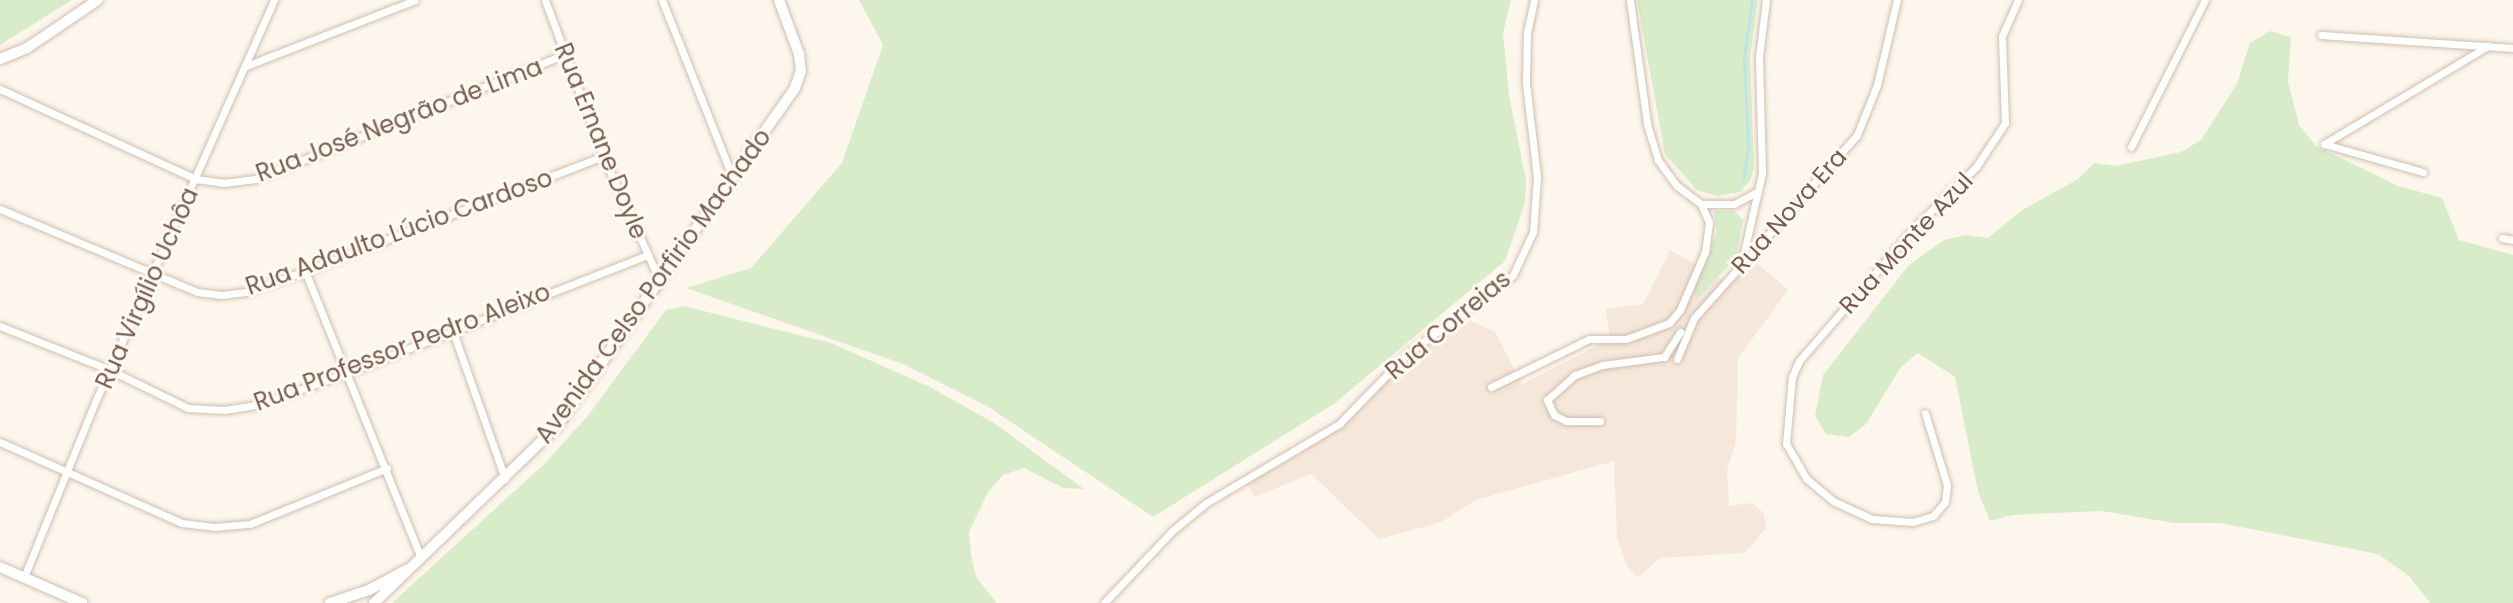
<!DOCTYPE html>
<meta charset="utf-8">
<style>
body{margin:0}
#map{position:relative;width:2513px;height:603px;overflow:hidden;background:#fdf6ec;font-family:Poppins,sans-serif}
div>[style]{position:absolute}
.residential>*{inset:0;background:#f5e8da}
.green>*{inset:0;background:#d8ecc9}
.stream>*{height:2.5px;margin:-1.25px;padding:0 1.25px;transform-origin:1.25px;border-radius:1.25px;background:#bfe3e8}
.roads{filter:drop-shadow(0 0 2px #d1beb0) drop-shadow(0 0 2px #d1beb0)}
.street>*{height:7px;margin:-3.5px;padding:0 3.5px;transform-origin:3.5px;border-radius:3.5px;background:#fff}
.secondary>*{height:10px;margin:-5px;padding:0 5px;transform-origin:5px;border-radius:5px;background:#fff}
span{translate:-50% -50%;white-space:nowrap;text-align:center;line-height:1.15;-webkit-text-stroke:6px #fffaf3;paint-order:stroke}
.street-label{font-size:24px;color:#7a5c4d}
</style>
<div id="map">
<div class="residential">
<i style="clip-path:polygon(1670px 250px,1731px 284px,1756px 262px,1788px 290px,1738px 358px,1736px 441px,1727px 471px,1729px 506px,1751px 503px,1764px 513px,1766px 528px,1745px 553px,1660px 558px,1638px 577px,1628px 568px,1617px 538px,1614px 461px,1476px 500px,1441px 522px,1379px 539px,1311px 474px,1255px 497px,1247px 483px,1301px 454px,1429px 336px,1461px 316px,1495px 332px,1522px 384px,1610px 339px,1606px 309px,1643px 304px)"></i>
</div>
<div class="green">
<i style="clip-path:polygon(0 0,72px 0,0 45px)"></i>
<i style="clip-path:polygon(859px 0,1511px 0,1503px 33px,1509px 95px,1526px 180px,1525px 203px,1505px 261px,1335px 403px,1153px 517px,987px 406px,903px 364px,686px 288px,751px 268px,842px 163px,883px 45px)"></i>
<i style="clip-path:polygon(1637px 0,1758px 0,1750px 56px,1754px 167px,1750px 181px,1740px 192px,1717px 196px,1697px 190px,1665px 154px)"></i>
<i style="clip-path:polygon(2270px 31px,2291px 37px,2288px 81px,2299px 125px,2316px 146px,2398px 186px,2442px 198px,2459px 240px,2513px 255px,2513px 603px,2430px 603px,2409px 576px,2378px 554px,2220px 523px,2174px 523px,2102px 511px,2012px 515px,1990px 521px,1978px 492px,1955px 377px,1918px 353px,1901px 367px,1866px 424px,1849px 437px,1826px 434px,1815px 416px,1823px 375px,1909px 265px,1944px 240px,1966px 235px,1988px 238px,2022px 210px,2078px 179px,2094px 163px,2116px 166px,2181px 152px,2201px 140px,2237px 84px,2250px 43px)"></i>
<i style="clip-path:polygon(1714px 211px,1734px 211px,1743px 220px,1736px 258px,1697px 299px,1692px 290px,1717px 233px)"></i>
<i style="clip-path:polygon(684px 306px,831px 343px,930px 387px,994px 423px,1084px 489px,1063px 488px,1024px 468px,1003px 475px,988px 492px,969px 532px,971px 555px,976px 577px,997px 603px,392px 603px,544px 464px,587px 417px,666px 310px)"></i>
</div>
<div class="stream">
<i style="left:1743px;top:180px;width:32px;rotate:-81deg"></i>
<i style="left:1748px;top:148px;width:91px;rotate:-92.5deg"></i>
<i style="left:1744px;top:57px;width:58px;rotate:-82deg"></i>
</div>
<div class="roads">
<div class="street">
<i style="left:545px;top:0;width:166px;rotate:69.6deg"></i>
<i style="left:603px;top:156px;width:137px;rotate:65.5deg"></i>
<i style="left:662px;top:0;width:192px;rotate:68.3deg"></i>
<i style="left:2321px;top:35px;width:192px;rotate:3.9deg"></i>
<i style="left:246px;top:66px;width:181px;rotate:-21.3deg"></i>
<i style="left:0;top:89px;width:216px;rotate:24.7deg"></i>
<i style="left:196px;top:179px;width:27px;rotate:8deg"></i>
<i style="left:223px;top:183px;width:33px;rotate:-7deg"></i>
<i style="left:256px;top:179px;width:333px;rotate:-22deg"></i>
<i style="left:2324px;top:144px;width:191px;rotate:-30.9deg"></i>
<i style="left:2324px;top:144px;width:103px;rotate:15.8deg"></i>
<i style="left:2131px;top:147px;width:165px;rotate:-63.3deg"></i>
<i style="left:1701px;top:204px;width:33px"></i>
<i style="left:1734px;top:204px;width:24px;rotate:-28deg"></i>
<i style="left:0;top:209px;width:214px;rotate:22.8deg"></i>
<i style="left:197px;top:292px;width:25px;rotate:7deg"></i>
<i style="left:222px;top:295px;width:24px;rotate:-7deg"></i>
<i style="left:246px;top:292px;width:63px;rotate:-19.6deg"></i>
<i style="left:305px;top:271px;width:319px;rotate:-21.1deg"></i>
<i style="left:2502px;top:238px;width:11px;rotate:10deg"></i>
<i style="left:1742px;top:261px;width:90px;rotate:-77.2deg"></i>
<i style="left:1762px;top:173px;width:116px;rotate:-91.5deg"></i>
<i style="left:1759px;top:57px;width:57px;rotate:-83deg"></i>
<i style="left:305px;top:271px;width:310px;rotate:68deg"></i>
<i style="left:0;top:326px;width:118px;rotate:21.8deg"></i>
<i style="left:110px;top:370px;width:87px;rotate:26deg"></i>
<i style="left:188px;top:408px;width:36px;rotate:3deg"></i>
<i style="left:224px;top:410px;width:36px;rotate:-9deg"></i>
<i style="left:260px;top:404px;width:95px;rotate:-19.8deg"></i>
<i style="left:349px;top:372px;width:321px;rotate:-21.4deg"></i>
<i style="left:452px;top:329px;width:159px;rotate:70.5deg"></i>
<i style="left:1677px;top:359px;width:44px;rotate:-67.5deg"></i>
<i style="left:1694px;top:318px;width:245px;rotate:-48.3deg"></i>
<i style="left:1857px;top:135px;width:54px;rotate:-68.2deg"></i>
<i style="left:1877px;top:85px;width:87px;rotate:-76.8deg"></i>
<i style="left:1491px;top:387px;width:109px;rotate:-26.1deg"></i>
<i style="left:1589px;top:339px;width:37px"></i>
<i style="left:1626px;top:339px;width:46px;rotate:-20.4deg"></i>
<i style="left:1669px;top:323px;width:17px;rotate:-50deg"></i>
<i style="left:1680px;top:310px;width:63px;rotate:-66.7deg"></i>
<i style="left:1705px;top:252px;width:30px;rotate:-82deg"></i>
<i style="left:1709px;top:222px;width:20px;rotate:-114deg"></i>
<i style="left:1701px;top:204px;width:31px;rotate:-143deg"></i>
<i style="left:1676px;top:185px;width:31px;rotate:-126deg"></i>
<i style="left:1658px;top:160px;width:39px;rotate:-107deg"></i>
<i style="left:1647px;top:123px;width:124px;rotate:-97.9deg"></i>
<i style="left:1925px;top:413px;width:75px;rotate:73deg"></i>
<i style="left:1947px;top:485px;width:17px;rotate:97deg"></i>
<i style="left:1945px;top:502px;width:18px;rotate:131deg"></i>
<i style="left:1933px;top:516px;width:22px;rotate:164deg"></i>
<i style="left:1912px;top:522px;width:40px;rotate:-175.7deg"></i>
<i style="left:1872px;top:519px;width:43px;rotate:-155.2deg"></i>
<i style="left:1833px;top:501px;width:35px;rotate:-140deg"></i>
<i style="left:1806px;top:478px;width:39px;rotate:-120deg"></i>
<i style="left:1786px;top:444px;width:67px;rotate:-84.9deg"></i>
<i style="left:1792px;top:377px;width:17px;rotate:-66deg"></i>
<i style="left:1799px;top:361px;width:180px;rotate:-49.1deg"></i>
<i style="left:1917px;top:225px;width:83px;rotate:-44.5deg"></i>
<i style="left:1976px;top:167px;width:53px;rotate:-56.6deg"></i>
<i style="left:2005px;top:123px;width:87px;rotate:-92deg"></i>
<i style="left:2002px;top:36px;width:39px;rotate:-66deg"></i>
<i style="left:1600px;top:421px;width:34px;rotate:180deg"></i>
<i style="left:1566px;top:421px;width:13px;rotate:-153deg"></i>
<i style="left:1554px;top:415px;width:17px;rotate:-115deg"></i>
<i style="left:1547px;top:400px;width:38px;rotate:-42deg"></i>
<i style="left:1575px;top:375px;width:29px;rotate:-20deg"></i>
<i style="left:1602px;top:365px;width:63px;rotate:-7.4deg"></i>
<i style="left:1664px;top:357px;width:30px;rotate:-57deg"></i>
<i style="left:0;top:442px;width:199px;rotate:24deg"></i>
<i style="left:182px;top:523px;width:32px;rotate:7deg"></i>
<i style="left:214px;top:527px;width:36px;rotate:-5deg"></i>
<i style="left:250px;top:524px;width:148px;rotate:-22.2deg"></i>
<i style="left:24px;top:577px;width:191px;rotate:-67.9deg"></i>
<i style="left:96px;top:400px;width:438px;rotate:-66deg"></i>
<i style="left:1104px;top:603px;width:99px;rotate:-46.6deg"></i>
<i style="left:1172px;top:531px;width:44px;rotate:-39.5deg"></i>
<i style="left:1206px;top:503px;width:155px;rotate:-30.7deg"></i>
<i style="left:1339px;top:424px;width:98px;rotate:-45.8deg"></i>
<i style="left:1407px;top:354px;width:132px;rotate:-36.7deg"></i>
<i style="left:1513px;top:275px;width:47px;rotate:-65.1deg"></i>
<i style="left:1533px;top:232px;width:55px;rotate:-85.8deg"></i>
<i style="left:1537px;top:177px;width:95px;rotate:-96.7deg"></i>
<i style="left:1526px;top:83px;width:50px;rotate:-88.9deg"></i>
<i style="left:1527px;top:33px;width:34px;rotate:-78deg"></i>
</div>
<div class="secondary">
<i style="left:0;top:59px;width:29px;rotate:-22deg"></i>
<i style="left:27px;top:48px;width:86px;rotate:-34.1deg"></i>
<i style="left:0;top:567px;width:90px;rotate:23.7deg"></i>
<i style="left:330px;top:603px;width:41px;rotate:-18.4deg"></i>
<i style="left:369px;top:590px;width:42px;rotate:-28.4deg"></i>
<i style="left:374px;top:603px;width:253px;rotate:-44deg"></i>
<i style="left:556px;top:427px;width:415px;rotate:-54.8deg"></i>
<i style="left:795px;top:88px;width:18px;rotate:-71deg"></i>
<i style="left:801px;top:71px;width:17px;rotate:-97deg"></i>
<i style="left:799px;top:54px;width:58px;rotate:-110.3deg"></i>
</div>
</div>
<div class="street-label">
<span style="left:399px;top:120px;rotate:-21deg">Rua José Negrão de Lima</span>
<span style="left:601px;top:141px;rotate:68deg">Rua Ernane Doyle</span>
<span style="left:1789px;top:211px;rotate:-48deg">Rua Nova Era</span>
<span style="left:399px;top:232px;rotate:-20deg">Rua Adaulto Lúcio Cardoso</span>
<span style="left:1906px;top:243px;rotate:-47deg">Rua Monte Azul</span>
<span style="left:653px;top:286px;rotate:-54deg">Avenida Celso Porfirio Machado</span>
<span style="left:147px;top:288px;rotate:-66deg">Rua Virgílio Uchôa</span>
<span style="left:1448px;top:325px;rotate:-40deg">Rua Correias</span>
<span style="left:402px;top:347px;rotate:-21deg">Rua Professor Pedro Aleixo</span>
</div>
</div>
